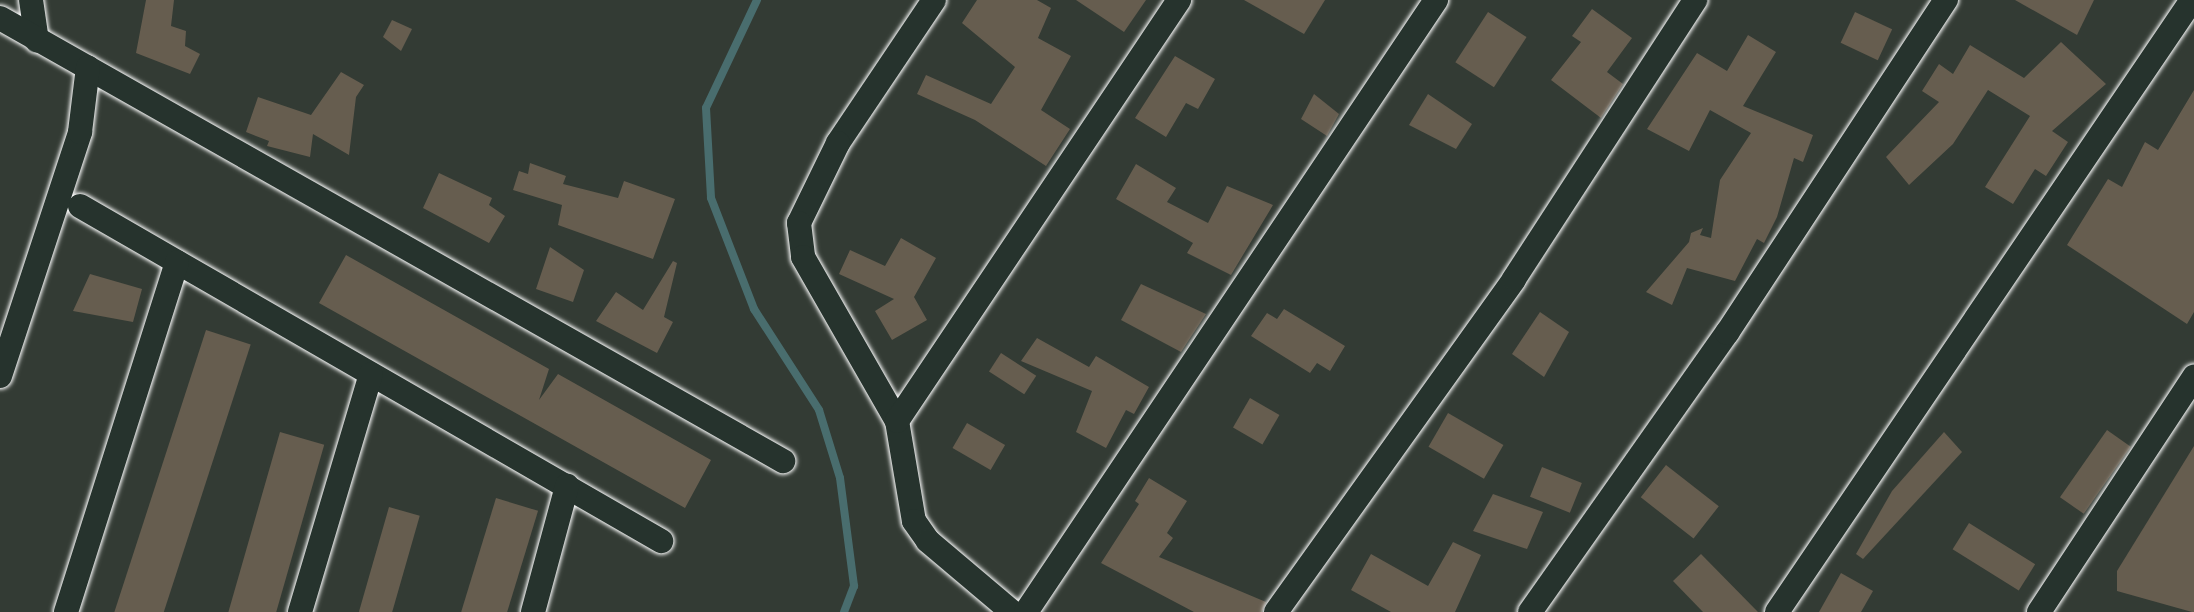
<!DOCTYPE html>
<style>
body{margin:0}
#map{position:relative;width:2194px;height:612px;overflow:hidden;background:#333b34;font-family:Dekko,sans-serif}
div>[style]{position:absolute}
.stream>*{height:8px;margin:-4px;padding:0 4px;transform-origin:4px;border-radius:4px;background:#496d6e}
.building>*{inset:0;background:#665d4f;transform-origin:0 0}
.roads{filter:drop-shadow(0 0 2px #fff) drop-shadow(0 0 2px #fff)}
.street>*{height:24px;margin:-12px;padding:0 12px;transform-origin:12px;border-radius:12px;background:#26332d}
span{translate:-50% -50%;white-space:nowrap;text-align:center;line-height:1.15;-webkit-text-stroke:5px #26332d;paint-order:stroke}
</style>
<div id="map">
<div class="stream">
<i style="left:757px;top:0;width:119px;rotate:115.3deg"></i>
<i style="left:706px;top:108px;width:90px;rotate:86.8deg"></i>
<i style="left:711px;top:198px;width:119px;rotate:68.8deg"></i>
<i style="left:754px;top:309px;width:120px;rotate:57.2deg"></i>
<i style="left:819px;top:410px;width:71px;rotate:72.8deg"></i>
<i style="left:840px;top:478px;width:109px;rotate:82.6deg"></i>
<i style="left:854px;top:586px;width:28px;rotate:111deg"></i>
</div>
<div class="building">
<i style="clip-path:polygon(146px 0,174px 0,171px 26px,186px 31px,185px 46px,200px 54px,190px 74px,136px 53px)"></i>
<i style="clip-path:polygon(977px 0,1037px 0,1051px 8px,1038px 38px,1071px 56px,1041px 110px,1070px 129px,1046px 166px,975px 120px,917px 94px,926px 75px,991px 104px,1015px 67px,962px 23px)"></i>
<i style="clip-path:polygon(1076px 0,1146px 0,1124px 32px)"></i>
<i style="clip-path:polygon(1244px 0,1325px 0,1304px 34px)"></i>
<i style="clip-path:polygon(2015px 0,2094px 0,2077px 35px)"></i>
<i style="clip-path:polygon(1592px 9px,1632px 38px,1607px 72px,1623px 84px,1601px 118px,1551px 80px,1581px 42px,1572px 36px)"></i>
<i style="left:1488px;top:12px;width:46px;height:60px;rotate:33deg"></i>
<i style="left:1855px;top:12px;width:41px;height:34px;rotate:25deg"></i>
<i style="clip-path:polygon(392px 20px,412px 29px,401px 51px,383px 37px)"></i>
<i style="clip-path:polygon(1748px 35px,1776px 52px,1743px 106px,1813px 135px,1803px 162px,1794px 158px,1777px 217px,1764px 243px,1757px 239px,1735px 281px,1687px 268px,1672px 305px,1646px 292px,1689px 242px,1691px 233px,1703px 228px,1700px 235px,1711px 238px,1720px 180px,1751px 133px,1710px 110px,1689px 151px,1647px 129px,1697px 53px,1727px 71px)"></i>
<i style="clip-path:polygon(2061px 42px,2106px 84px,2052px 131px,2068px 142px,2046px 176px,2035px 169px,2013px 204px,1985px 187px,2030px 116px,1988px 90px,1953px 144px,1909px 185px,1886px 157px,1939px 102px,1922px 91px,1939px 64px,1953px 74px,1970px 45px,2024px 78px)"></i>
<i style="clip-path:polygon(1175px 56px,1215px 79px,1198px 109px,1186px 103px,1166px 137px,1135px 118px)"></i>
<i style="clip-path:polygon(341px 72px,364px 85px,356px 97px,349px 155px,313px 134px,310px 157px,267px 146px,269px 141px,246px 132px,258px 97px,311px 115px)"></i>
<i style="clip-path:polygon(2194px 90px,2194px 312px,2187px 324px,2067px 245px,2108px 179px,2122px 187px,2145px 142px,2158px 150px)"></i>
<i style="clip-path:polygon(1314px 94px,1339px 114px,1327px 136px,1301px 119px)"></i>
<i style="clip-path:polygon(1428px 94px,1472px 124px,1456px 149px,1409px 125px)"></i>
<i style="clip-path:polygon(530px 163px,566px 176px,563px 184px,618px 198px,624px 181px,675px 199px,653px 259px,558px 225px,562px 205px,513px 190px,519px 171px,528px 174px)"></i>
<i style="clip-path:polygon(1136px 164px,1176px 188px,1167px 202px,1208px 223px,1227px 186px,1273px 205px,1231px 275px,1187px 253px,1193px 243px,1116px 199px)"></i>
<i style="clip-path:polygon(439px 173px,492px 198px,489px 205px,505px 216px,489px 243px,423px 208px)"></i>
<i style="clip-path:polygon(901px 238px,936px 258px,914px 297px,927px 320px,892px 340px,875px 311px,894px 299px,839px 274px,850px 250px,885px 266px)"></i>
<i style="clip-path:polygon(550px 247px,584px 270px,573px 302px,536px 289px)"></i>
<i style="clip-path:polygon(346px 255px,549px 369px,539px 400px,558px 374px,711px 460px,685px 508px,319px 303px)"></i>
<i style="clip-path:polygon(673px 261px,677px 263px,664px 317px,673px 322px,657px 353px,596px 321px,616px 292px,643px 310px)"></i>
<i style="clip-path:polygon(90px 274px,142px 289px,133px 322px,73px 311px)"></i>
<i style="clip-path:polygon(1141px 284px,1206px 314px,1181px 352px,1121px 320px)"></i>
<i style="clip-path:polygon(1284px 309px,1345px 346px,1330px 371px,1317px 363px,1310px 373px,1251px 336px,1267px 313px,1277px 319px)"></i>
<i style="clip-path:polygon(1540px 312px,1569px 332px,1544px 377px,1512px 354px)"></i>
<i style="left:206px;top:330px;width:47px;height:297px;rotate:18deg"></i>
<i style="clip-path:polygon(1037px 338px,1089px 367px,1096px 356px,1149px 387px,1134px 414px,1126px 410px,1106px 448px,1076px 432px,1092px 391px,1021px 361px)"></i>
<i style="left:1001px;top:353px;width:42px;height:22px;rotate:33deg"></i>
<i style="left:1250px;top:398px;width:34px;height:34px;rotate:30deg"></i>
<i style="left:1448px;top:413px;width:64px;height:39px;rotate:30deg"></i>
<i style="left:967px;top:423px;width:44px;height:29px;rotate:30deg"></i>
<i style="left:2107px;top:430px;width:29px;height:82px;rotate:35deg"></i>
<i style="left:280px;top:432px;width:46px;height:188px;rotate:16deg"></i>
<i style="clip-path:polygon(1944px 432px,1962px 452px,1863px 559px,1856px 554px,1892px 491px)"></i>
<i style="clip-path:polygon(2194px 446px,2194px 612px,2192px 612px,2117px 591px,2117px 571px)"></i>
<i style="left:1666px;top:465px;width:67px;height:41px;rotate:38deg"></i>
<i style="left:1542px;top:467px;width:43px;height:32px;rotate:22deg"></i>
<i style="clip-path:polygon(1149px 478px,1187px 501px,1167px 533px,1173px 538px,1159px 557px,1266px 602px,1262px 612px,1194px 612px,1101px 563px,1139px 504px,1135px 501px)"></i>
<i style="clip-path:polygon(1493px 494px,1543px 512px,1527px 549px,1473px 531px)"></i>
<i style="left:496px;top:498px;width:44px;height:119px;rotate:17deg"></i>
<i style="left:389px;top:507px;width:32px;height:109px;rotate:16deg"></i>
<i style="left:1969px;top:523px;width:78px;height:31px;rotate:32deg"></i>
<i style="clip-path:polygon(1453px 542px,1481px 555px,1455px 612px,1391px 612px,1351px 590px,1371px 554px,1428px 586px)"></i>
<i style="clip-path:polygon(1701px 554px,1758px 612px,1703px 612px,1673px 581px)"></i>
<i style="clip-path:polygon(1841px 573px,1873px 591px,1861px 612px,1819px 612px)"></i>
</div>
<div class="roads">
<div class="street">
<i style="left:31px;top:0;width:41px;rotate:81.7deg"></i>
<i style="left:934px;top:0;width:172px;rotate:123.9deg"></i>
<i style="left:838px;top:143px;width:89px;rotate:116deg"></i>
<i style="left:799px;top:223px;width:34px;rotate:83deg"></i>
<i style="left:803px;top:257px;width:189px;rotate:60.2deg"></i>
<i style="left:897px;top:421px;width:101px;rotate:80.4deg"></i>
<i style="left:914px;top:521px;width:24px;rotate:55deg"></i>
<i style="left:928px;top:541px;width:110px;rotate:40.2deg"></i>
<i style="left:0;top:18px;width:900px;rotate:29.5deg"></i>
<i style="left:80px;top:206px;width:671px;rotate:29.97deg"></i>
<i style="left:0;top:376px;width:257px;rotate:-71.8deg"></i>
<i style="left:80px;top:132px;width:65px;rotate:-83deg"></i>
<i style="left:897px;top:421px;width:507px;rotate:-56.18deg"></i>
<i style="left:66px;top:612px;width:367px;rotate:-72.4deg"></i>
<i style="left:300px;top:612px;width:248px;rotate:-73.4deg"></i>
<i style="left:533px;top:612px;width:131px;rotate:-74.9deg"></i>
<i style="left:1026px;top:612px;width:737px;rotate:-56.18deg"></i>
<i style="left:1276px;top:612px;width:409px;rotate:-54.4deg"></i>
<i style="left:1514px;top:279px;width:333px;rotate:-57deg"></i>
<i style="left:1530px;top:612px;width:342px;rotate:-54.8deg"></i>
<i style="left:1727px;top:333px;width:399px;rotate:-56.7deg"></i>
<i style="left:1777px;top:612px;width:739px;rotate:-55.86deg"></i>
<i style="left:2039px;top:612px;width:282px;rotate:-56.6deg"></i>
</div>
</div>
</div>
